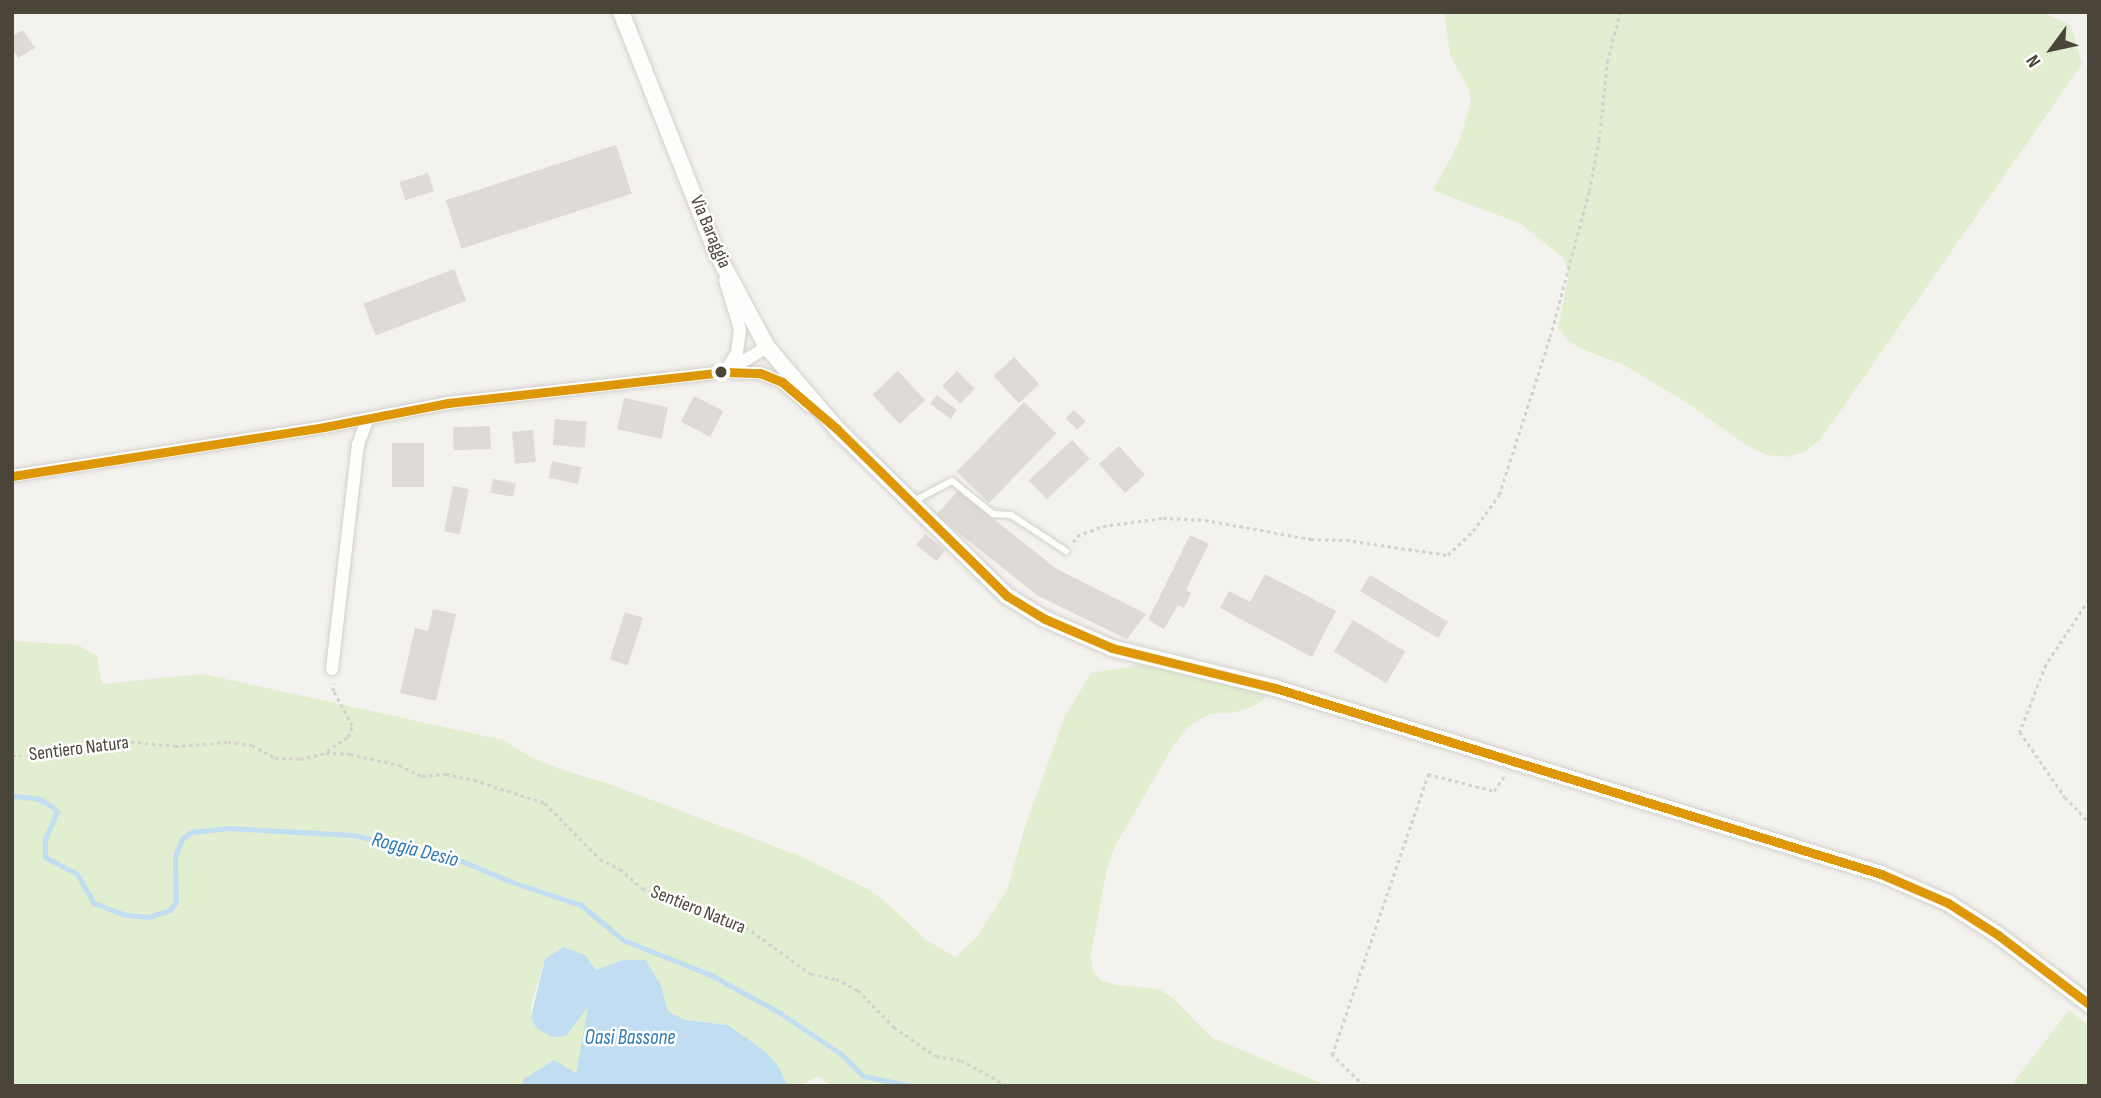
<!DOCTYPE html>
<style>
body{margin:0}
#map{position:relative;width:2101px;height:1098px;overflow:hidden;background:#f4f2ee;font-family:"Sofia Sans Condensed",sans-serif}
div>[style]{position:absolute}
.green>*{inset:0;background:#e1eecf}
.water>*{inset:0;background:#c0ddf1}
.stream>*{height:5px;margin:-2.5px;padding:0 2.5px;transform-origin:2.5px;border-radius:2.5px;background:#c0ddf1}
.building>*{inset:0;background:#dedbd6;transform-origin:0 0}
.path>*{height:2.5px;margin-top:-1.25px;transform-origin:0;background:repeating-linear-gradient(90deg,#d3d2cc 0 3.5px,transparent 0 7px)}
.roads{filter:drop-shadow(0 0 2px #d2d0cb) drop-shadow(0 0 2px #d2d0cb)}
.service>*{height:6px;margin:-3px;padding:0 3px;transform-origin:3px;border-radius:3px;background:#fdfdfc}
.minor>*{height:12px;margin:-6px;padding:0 6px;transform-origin:6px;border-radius:6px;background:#fdfdfc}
.tertiary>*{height:16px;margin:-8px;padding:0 8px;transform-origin:8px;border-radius:8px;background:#fdfdfc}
.bus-1>*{height:9px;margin:-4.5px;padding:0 4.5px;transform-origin:4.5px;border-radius:4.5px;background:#dd9709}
.dots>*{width:19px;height:19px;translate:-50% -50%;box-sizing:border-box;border:4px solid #fff;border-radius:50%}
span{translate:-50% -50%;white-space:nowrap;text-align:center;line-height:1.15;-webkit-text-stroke:5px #fff;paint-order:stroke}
.street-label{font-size:19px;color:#4b4439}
.water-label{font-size:21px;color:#2e7ab2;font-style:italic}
.frame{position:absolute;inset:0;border:14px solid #4b4439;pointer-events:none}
.north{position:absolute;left:2017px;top:14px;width:70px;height:70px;-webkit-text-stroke:5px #fff;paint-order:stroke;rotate:237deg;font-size:19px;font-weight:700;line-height:28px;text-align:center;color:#4b4439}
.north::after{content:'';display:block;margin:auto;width:24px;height:32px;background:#4b4439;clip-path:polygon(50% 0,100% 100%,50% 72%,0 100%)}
</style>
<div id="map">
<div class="green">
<i style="clip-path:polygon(1444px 12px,2040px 12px,2071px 25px,2082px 64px,1820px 440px,1804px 452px,1786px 457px,1767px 455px,1746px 445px,1687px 403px,1622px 364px,1581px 349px,1570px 342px,1558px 328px,1569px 274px,1564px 259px,1521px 224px,1433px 190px,1458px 144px,1471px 102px,1469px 90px,1450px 55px)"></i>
<i style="clip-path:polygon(12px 641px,78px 645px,97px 656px,102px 684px,203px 674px,503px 740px,534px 759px,557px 768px,615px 786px,800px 856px,868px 889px,887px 903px,925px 939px,955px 957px,976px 938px,1008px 888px,1024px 830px,1064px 718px,1091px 673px,1142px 665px,1274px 684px,1263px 700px,1254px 706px,1236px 712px,1210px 714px,1197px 721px,1188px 727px,1172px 748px,1115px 846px,1107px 869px,1091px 953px,1092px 969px,1100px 980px,1116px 985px,1159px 989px,1174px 999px,1212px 1038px,1329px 1086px,831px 1086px,818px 1076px,800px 1086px,786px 1083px,779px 1067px,728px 1025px,685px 1020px,668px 1011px,661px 986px,622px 960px,596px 970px,585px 955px,545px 959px,531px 1005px,531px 1017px,589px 1005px,576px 1073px,524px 1079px,521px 1086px,12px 1086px)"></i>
<i style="clip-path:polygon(2069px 1010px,2089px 1026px,2089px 1086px,2011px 1086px)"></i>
</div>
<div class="water">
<i style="clip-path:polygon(563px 947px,585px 955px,596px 970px,622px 960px,646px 960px,661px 986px,668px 1011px,685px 1020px,728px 1025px,767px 1053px,779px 1067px,786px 1083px,800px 1086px,521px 1086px,524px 1079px,554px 1060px,576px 1073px,588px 1007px,566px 1036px,553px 1037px,537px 1029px,531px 1017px,545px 959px)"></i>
</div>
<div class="stream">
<i style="left:12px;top:796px;width:25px;rotate:5deg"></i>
<i style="left:37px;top:798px;width:18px;rotate:29deg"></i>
<i style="left:53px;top:807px;width:6px;rotate:51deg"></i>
<i style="left:57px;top:812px;width:30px;rotate:114deg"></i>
<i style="left:45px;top:839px;width:18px;rotate:90deg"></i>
<i style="left:45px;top:857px;width:36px;rotate:28deg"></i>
<i style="left:77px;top:874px;width:34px;rotate:60deg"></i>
<i style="left:94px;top:903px;width:34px;rotate:21deg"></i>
<i style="left:126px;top:915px;width:23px;rotate:5deg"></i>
<i style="left:149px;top:917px;width:22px;rotate:-18deg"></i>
<i style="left:170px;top:910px;width:10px;rotate:-53deg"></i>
<i style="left:176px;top:902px;width:45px;rotate:-91.3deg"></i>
<i style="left:175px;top:857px;width:19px;rotate:-69deg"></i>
<i style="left:182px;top:839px;width:11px;rotate:-38deg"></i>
<i style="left:191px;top:832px;width:36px;rotate:-6deg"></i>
<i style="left:227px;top:828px;width:126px;rotate:3.2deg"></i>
<i style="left:353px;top:835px;width:101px;rotate:12.5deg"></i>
<i style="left:452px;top:857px;width:65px;rotate:22.6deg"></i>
<i style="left:512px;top:882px;width:73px;rotate:18.4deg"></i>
<i style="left:581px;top:905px;width:55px;rotate:39.8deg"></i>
<i style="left:623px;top:940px;width:95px;rotate:21.7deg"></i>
<i style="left:711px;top:975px;width:79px;rotate:28.8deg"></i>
<i style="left:780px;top:1013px;width:73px;rotate:33.9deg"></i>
<i style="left:841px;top:1054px;width:31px;rotate:45deg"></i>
<i style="left:863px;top:1076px;width:50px;rotate:11.5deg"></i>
</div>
<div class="building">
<i style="clip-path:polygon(23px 30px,35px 48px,18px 58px,12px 48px,12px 36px)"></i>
<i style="left:616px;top:145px;width:51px;height:179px;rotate:72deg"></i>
<i style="left:428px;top:173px;width:19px;height:30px;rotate:72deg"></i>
<i style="left:454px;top:269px;width:34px;height:97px;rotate:69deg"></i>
<i style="left:1014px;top:357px;width:37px;height:28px;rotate:47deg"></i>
<i style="left:898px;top:371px;width:40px;height:35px;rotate:47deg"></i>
<i style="left:957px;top:371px;width:25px;height:21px;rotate:45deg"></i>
<i style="left:937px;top:395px;width:25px;height:11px;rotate:37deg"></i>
<i style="left:694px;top:396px;width:33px;height:29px;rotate:27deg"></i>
<i style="left:624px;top:398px;width:45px;height:32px;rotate:12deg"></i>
<i style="left:1024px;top:402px;width:45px;height:97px;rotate:44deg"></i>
<i style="left:1074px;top:410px;width:16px;height:12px;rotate:43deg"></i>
<i style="left:555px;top:419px;width:32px;height:26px;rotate:5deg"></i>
<i style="left:490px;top:426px;width:23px;height:37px;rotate:88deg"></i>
<i style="left:533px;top:430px;width:32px;height:21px;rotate:85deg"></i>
<i style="left:1072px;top:440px;width:26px;height:59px;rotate:47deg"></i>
<i style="left:392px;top:443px;width:32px;height:44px"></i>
<i style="left:1119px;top:446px;width:39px;height:27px;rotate:48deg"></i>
<i style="left:552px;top:461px;width:30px;height:17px;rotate:12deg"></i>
<i style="left:493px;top:479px;width:23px;height:14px;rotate:10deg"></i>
<i style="left:453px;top:486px;width:16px;height:46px;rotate:11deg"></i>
<i style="clip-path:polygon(958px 491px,1057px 569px,1146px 614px,1127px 639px,1038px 596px,936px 515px)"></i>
<i style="left:925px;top:534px;width:26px;height:14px;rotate:39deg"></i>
<i style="clip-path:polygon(1190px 535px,1209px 544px,1186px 590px,1191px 593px,1184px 608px,1178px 605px,1164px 629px,1148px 620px)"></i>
<i style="clip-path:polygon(1265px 574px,1336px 611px,1312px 657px,1220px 608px,1229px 591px,1250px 602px)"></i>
<i style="left:1370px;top:575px;width:91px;height:19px;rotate:31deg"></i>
<i style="clip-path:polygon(433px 609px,456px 614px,436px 701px,400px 693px,415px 628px,428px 631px)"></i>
<i style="left:625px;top:612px;width:19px;height:50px;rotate:18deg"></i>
<i style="left:1353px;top:620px;width:61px;height:37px;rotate:31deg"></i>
</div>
<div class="path">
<i style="left:1073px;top:542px;width:7px;rotate:-56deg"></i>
<i style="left:1077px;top:536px;width:28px;rotate:-21deg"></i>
<i style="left:1103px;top:526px;width:61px;rotate:-7.6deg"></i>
<i style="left:1163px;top:518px;width:42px;rotate:2.7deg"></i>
<i style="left:1205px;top:520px;width:108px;rotate:10.2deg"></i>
<i style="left:1311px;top:539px;width:35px;rotate:2deg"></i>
<i style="left:1346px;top:540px;width:103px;rotate:8.4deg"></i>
<i style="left:1448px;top:555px;width:35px;rotate:-44deg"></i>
<i style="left:1473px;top:531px;width:44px;rotate:-54.2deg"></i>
<i style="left:1499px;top:495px;width:166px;rotate:-72.1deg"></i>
<i style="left:1550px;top:337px;width:151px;rotate:-75deg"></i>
<i style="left:1589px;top:191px;width:52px;rotate:-78.9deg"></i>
<i style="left:1599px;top:140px;width:78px;rotate:-84.1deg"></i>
<i style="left:1607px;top:62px;width:52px;rotate:-75.4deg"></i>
<i style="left:2089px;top:600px;width:78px;rotate:123.5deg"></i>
<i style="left:2046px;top:665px;width:72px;rotate:111.2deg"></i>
<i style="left:2020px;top:732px;width:79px;rotate:55.3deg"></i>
<i style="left:2065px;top:797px;width:35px;rotate:46deg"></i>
<i style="left:327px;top:751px;width:25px;rotate:-34deg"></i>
<i style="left:348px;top:737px;width:12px;rotate:-70deg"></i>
<i style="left:352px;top:726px;width:40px;rotate:-118deg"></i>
<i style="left:333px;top:691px;width:8px;rotate:-90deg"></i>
<i style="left:12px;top:756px;width:38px"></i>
<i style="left:50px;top:756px;width:28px;rotate:-19deg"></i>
<i style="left:76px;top:747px;width:25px;rotate:5deg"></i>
<i style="left:101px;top:749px;width:24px;rotate:-19deg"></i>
<i style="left:124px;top:741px;width:51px;rotate:5.6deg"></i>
<i style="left:175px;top:746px;width:53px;rotate:-4.3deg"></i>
<i style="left:228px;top:742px;width:24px;rotate:7deg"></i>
<i style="left:252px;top:745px;width:26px;rotate:29deg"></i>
<i style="left:275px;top:758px;width:25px;rotate:2deg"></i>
<i style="left:300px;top:759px;width:27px;rotate:-13deg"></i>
<i style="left:326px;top:753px;width:24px;rotate:2deg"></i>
<i style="left:350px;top:754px;width:50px;rotate:12.7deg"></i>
<i style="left:399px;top:765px;width:25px;rotate:26deg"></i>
<i style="left:422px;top:776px;width:24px;rotate:-5deg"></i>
<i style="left:446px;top:774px;width:29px;rotate:12deg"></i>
<i style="left:474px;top:780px;width:75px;rotate:17.9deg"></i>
<i style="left:545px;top:803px;width:78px;rotate:45.5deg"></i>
<i style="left:600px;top:859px;width:22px;rotate:27deg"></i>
<i style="left:620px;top:869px;width:29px;rotate:41deg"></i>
<i style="left:642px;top:888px;width:111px;rotate:20.6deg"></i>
<i style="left:746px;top:927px;width:80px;rotate:35.9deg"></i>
<i style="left:811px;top:974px;width:25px;rotate:11deg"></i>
<i style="left:836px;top:979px;width:25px;rotate:27deg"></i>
<i style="left:858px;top:990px;width:52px;rotate:45.8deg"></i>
<i style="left:894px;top:1027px;width:51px;rotate:34.6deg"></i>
<i style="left:936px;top:1056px;width:25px;rotate:9deg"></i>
<i style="left:961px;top:1060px;width:54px;rotate:29deg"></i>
<i style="left:1364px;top:1086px;width:45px;rotate:-135.9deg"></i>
<i style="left:1332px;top:1055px;width:297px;rotate:-71.1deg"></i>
<i style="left:1428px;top:774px;width:68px;rotate:14.4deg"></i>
<i style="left:1494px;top:791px;width:18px;rotate:-56deg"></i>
</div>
<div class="roads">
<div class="service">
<i style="left:914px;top:501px;width:43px;rotate:-27.8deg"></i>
<i style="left:952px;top:481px;width:53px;rotate:38.8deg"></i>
<i style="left:993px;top:514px;width:18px;rotate:3deg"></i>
<i style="left:1011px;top:515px;width:66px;rotate:33.2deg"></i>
</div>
<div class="minor">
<i style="left:729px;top:370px;width:44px;rotate:-31.2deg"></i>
<i style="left:725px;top:372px;width:22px;rotate:-58deg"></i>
<i style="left:737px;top:353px;width:24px;rotate:-83deg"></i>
<i style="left:740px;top:329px;width:51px;rotate:-107deg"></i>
<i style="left:12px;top:476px;width:316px;rotate:-8.9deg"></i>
<i style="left:324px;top:427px;width:126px;rotate:-11deg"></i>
<i style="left:448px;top:403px;width:279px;rotate:-6.4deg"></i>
<i style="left:725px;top:372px;width:35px;rotate:2deg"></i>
<i style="left:760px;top:373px;width:24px;rotate:22deg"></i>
<i style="left:782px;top:382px;width:37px;rotate:41deg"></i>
<i style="left:332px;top:669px;width:226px;rotate:-83.4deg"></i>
<i style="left:358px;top:445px;width:27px;rotate:-70deg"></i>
</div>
<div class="tertiary">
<i style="left:621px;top:12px;width:256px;rotate:68.4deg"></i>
<i style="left:715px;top:250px;width:110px;rotate:61.8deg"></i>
<i style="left:767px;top:347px;width:108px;rotate:49.5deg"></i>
<i style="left:837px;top:429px;width:238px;rotate:44.5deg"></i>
<i style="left:1007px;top:596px;width:44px;rotate:31.2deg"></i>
<i style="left:1045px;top:619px;width:73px;rotate:23.4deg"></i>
<i style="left:1112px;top:648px;width:168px;rotate:13.8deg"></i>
<i style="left:1275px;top:688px;width:634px;rotate:17.06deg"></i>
<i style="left:1881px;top:874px;width:73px;rotate:23.4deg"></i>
<i style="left:1948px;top:903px;width:59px;rotate:32.6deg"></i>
<i style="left:1998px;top:935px;width:114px;rotate:37.2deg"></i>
</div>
</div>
<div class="bus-1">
<i style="left:12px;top:476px;width:316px;rotate:-8.9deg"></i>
<i style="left:324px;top:427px;width:126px;rotate:-11deg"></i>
<i style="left:448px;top:403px;width:279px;rotate:-6.4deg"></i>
<i style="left:725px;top:372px;width:35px;rotate:2deg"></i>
<i style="left:760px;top:373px;width:24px;rotate:22deg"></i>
<i style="left:782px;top:382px;width:72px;rotate:40.5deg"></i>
<i style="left:837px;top:429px;width:238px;rotate:44.5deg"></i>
<i style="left:1007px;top:596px;width:44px;rotate:31.2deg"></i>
<i style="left:1045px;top:619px;width:73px;rotate:23.4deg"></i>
<i style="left:1112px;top:648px;width:168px;rotate:13.8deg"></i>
<i style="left:1275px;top:688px;width:634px;rotate:17.06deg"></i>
<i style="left:1881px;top:874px;width:73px;rotate:23.4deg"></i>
<i style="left:1948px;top:903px;width:59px;rotate:32.6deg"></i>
<i style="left:1998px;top:935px;width:114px;rotate:37.2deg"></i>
</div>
<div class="dots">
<i style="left:721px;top:372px;background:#4b4439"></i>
</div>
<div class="street-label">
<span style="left:710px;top:232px;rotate:67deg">Via Baraggia</span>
<span style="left:79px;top:749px;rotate:-7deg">Sentiero Natura</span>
<span style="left:698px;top:910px;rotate:22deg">Sentiero Natura</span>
</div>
<div class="water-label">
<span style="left:415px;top:850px;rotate:14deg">Roggia Desio</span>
<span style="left:630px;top:1038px">Oasi Bassone</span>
</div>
<div class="frame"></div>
<div class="north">N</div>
</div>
